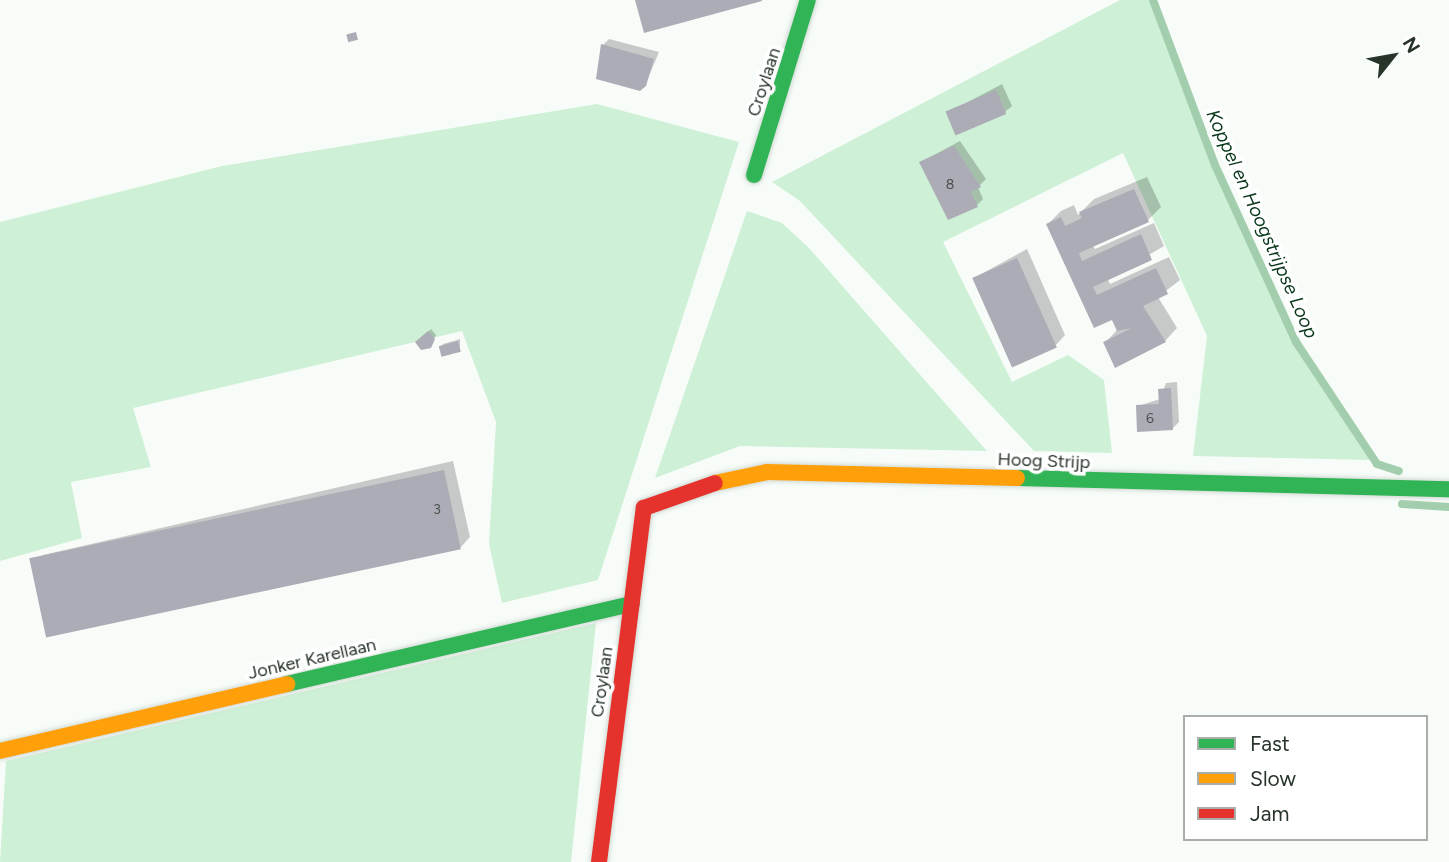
<!DOCTYPE html>
<style>
body{margin:0}
#map{position:relative;width:1449px;height:862px;overflow:hidden;background:#f8fcf9;font-family:Figtree,sans-serif}
div>[style]{position:absolute}
.green>*{inset:0;background:#cef0d6}
.shadow>*{inset:0;background:#0003}
.stream>*{height:8px;margin:-4px;padding:0 4px;transform-origin:4px;border-radius:4px;background:#a3cead}
.building>*{inset:0;background:#abacb5;transform-origin:0 0}
.roads{filter:drop-shadow(0 0 2px #d1dad3) drop-shadow(0 0 2px #d1dad3)}
.fast>*{height:16px;margin:-8px;padding:0 8px;transform-origin:8px;border-radius:8px;background:#30b455}
.slow>*{height:16px;margin:-8px;padding:0 8px;transform-origin:8px;border-radius:8px;background:#ff9f0a}
.jam>*{height:16px;margin:-8px;padding:0 8px;transform-origin:8px;border-radius:8px;background:#e5322d}
span{translate:-50% -50%;white-space:nowrap;text-align:center;line-height:1.15;-webkit-text-stroke:7px #fff;paint-order:stroke}
.number-label{font-size:14px;color:#48524d}
.number-label span{-webkit-text-stroke-width:0}
.street-label{font-size:18px;color:#27342a}
.water-label{font-size:19px;color:#09371a;font-style:italic}
.legend{position:absolute;left:1183px;top:715px;width:245px;height:126px;box-sizing:border-box;background:#fff;border:2px solid #a9aeaa;margin:0;padding:9px 12px;list-style:none;font-size:21px;color:#27342a}
.legend li{display:flex;align-items:center;gap:14px;height:35px}
.legend b{width:35px;border:2px solid #a9aeaa}
.north{position:absolute;left:1358px;top:21px;width:70px;height:70px;-webkit-text-stroke:5px #fff;paint-order:stroke;rotate:59deg;font-size:19px;font-weight:700;line-height:28px;text-align:center;color:#27342a}
.north::after{content:'';display:block;margin:auto;width:24px;height:32px;background:#27342a;clip-path:polygon(50% 0,100% 100%,50% 72%,0 100%)}
</style>
<div id="map">
<div class="green">
<i style="clip-path:polygon(1120px 0,1154px 0,1231px 201px,1318px 377px,1371px 460px,1193px 456px,1207px 336px,1123px 153px,943px 242px,1012px 382px,1068px 355px,1104px 380px,1112px 453px,1034px 451px,800px 201px,772px 182px)"></i>
<i style="clip-path:polygon(597px 104px,739px 142px,598px 580px,502px 603px,489px 544px,496px 422px,462px 331px,133px 408px,151px 467px,71px 482px,82px 538px,0 561px,0 222px,222px 166px)"></i>
<i style="clip-path:polygon(747px 211px,782px 223px,809px 248px,987px 451px,740px 446px,655px 478px)"></i>
<i style="clip-path:polygon(596px 623px,571px 862px,0 862px,6px 761px)"></i>
</div>
<div class="shadow">
<i style="clip-path:polygon(609px 39px,659px 52px,646px 83px,603px 45px)"></i>
<i style="clip-path:polygon(1002px 84px,1012px 106px,1005px 112px,949px 112px)"></i>
<i style="clip-path:polygon(960px 141px,986px 179px,978px 187px,983px 199px,977px 205px,921px 162px)"></i>
<i style="clip-path:polygon(1147px 177px,1161px 207px,1148px 220px,1093px 245px,1095px 249px,1154px 223px,1164px 246px,1108px 279px,1110px 284px,1169px 257px,1180px 280px,1158px 297px,1177px 328px,1165px 341px,1105px 343px,1118px 329px,1048px 224px,1061px 211px,1074px 205px,1078px 215px,1094px 199px)"></i>
<i style="clip-path:polygon(1027px 249px,1065px 335px,1056px 345px,974px 278px)"></i>
<i style="clip-path:polygon(431px 329px,436px 335px,430px 347px,417px 342px)"></i>
<i style="clip-path:polygon(460px 339px,460px 351px,441px 347px,443px 344px)"></i>
<i style="clip-path:polygon(1177px 382px,1179px 422px,1172px 429px,1138px 406px,1160px 399px,1166px 383px)"></i>
<i style="clip-path:polygon(453px 461px,470px 537px,461px 547px,33px 564px,43px 555px)"></i>
</div>
<div class="stream">
<i style="left:1153px;top:0;width:176px;rotate:69.4deg"></i>
<i style="left:1215px;top:165px;width:195px;rotate:65.4deg"></i>
<i style="left:1296px;top:342px;width:146px;rotate:56.4deg"></i>
<i style="left:1377px;top:464px;width:23px;rotate:18deg"></i>
<i style="left:1402px;top:504px;width:47px;rotate:3.7deg"></i>
</div>
<div class="building">
<i style="clip-path:polygon(635px 0,762px 0,762px 1px,644px 33px)"></i>
<i style="left:356px;top:32px;width:8px;height:10px;rotate:76deg"></i>
<i style="clip-path:polygon(601px 44px,654px 59px,646px 86px,640px 91px,596px 79px)"></i>
<i style="left:996px;top:90px;width:26px;height:55px;rotate:67deg"></i>
<i style="clip-path:polygon(954px 146px,981px 187px,971px 192px,978px 207px,948px 220px,919px 162px)"></i>
<i style="clip-path:polygon(1134px 189px,1149px 222px,1079px 253px,1082px 261px,1141px 234px,1152px 260px,1093px 287px,1097px 295px,1156px 268px,1168px 294px,1143px 306px,1166px 342px,1115px 368px,1103px 342px,1132px 328px,1117px 331px,1112px 320px,1094px 328px,1046px 224px,1061px 217px,1065px 226px,1082px 218px,1079px 212px)"></i>
<i style="left:1017px;top:258px;width:98px;height:49px;rotate:66deg"></i>
<i style="clip-path:polygon(428px 331px,435px 339px,431px 348px,421px 350px,415px 342px)"></i>
<i style="left:458px;top:341px;width:11px;height:20px;rotate:75deg"></i>
<i style="clip-path:polygon(1171px 388px,1173px 430px,1137px 432px,1136px 405px,1159px 404px,1158px 389px)"></i>
<i style="left:444px;top:470px;width:81px;height:424px;rotate:78deg"></i>
</div>
<div class="roads">
<div class="fast">
<i style="left:754px;top:175px;width:183px;rotate:-72.9deg"></i>
<i style="left:1017px;top:478px;width:432px;rotate:1.5deg"></i>
<i style="left:287px;top:684px;width:354px;rotate:-13.1deg"></i>
</div>
<div class="slow">
<i style="left:715px;top:483px;width:53px;rotate:-11.9deg"></i>
<i style="left:767px;top:472px;width:250px;rotate:1.4deg"></i>
<i style="left:0;top:751px;width:295px;rotate:-13.1deg"></i>
</div>
<div class="jam">
<i style="left:599px;top:862px;width:357px;rotate:-82.8deg"></i>
<i style="left:644px;top:508px;width:75px;rotate:-19.4deg"></i>
</div>
</div>
<div class="number-label">
<span style="left:950px;top:185px">8</span>
<span style="left:1150px;top:419px">6</span>
<span style="left:437px;top:510px">3</span>
</div>
<div class="street-label">
<span style="left:764px;top:82px;rotate:-72deg">Croylaan</span>
<span style="left:1044px;top:461px;rotate:2deg">Hoog Strijp</span>
<span style="left:312px;top:659px;rotate:-13deg">Jonker Karellaan</span>
<span style="left:602px;top:682px;rotate:-82deg">Croylaan</span>
</div>
<div class="water-label">
<span style="left:1262px;top:224px;rotate:66deg">Koppel en Hoogstrijpse Loop</span>
</div>
<ul class="legend">
<li><b style="height:9px;background:#30b455"></b>Fast</li>
<li><b style="height:9px;background:#ff9f0a"></b>Slow</li>
<li><b style="height:9px;background:#e5322d"></b>Jam</li>
</ul>
<div class="north">N</div>
</div>
